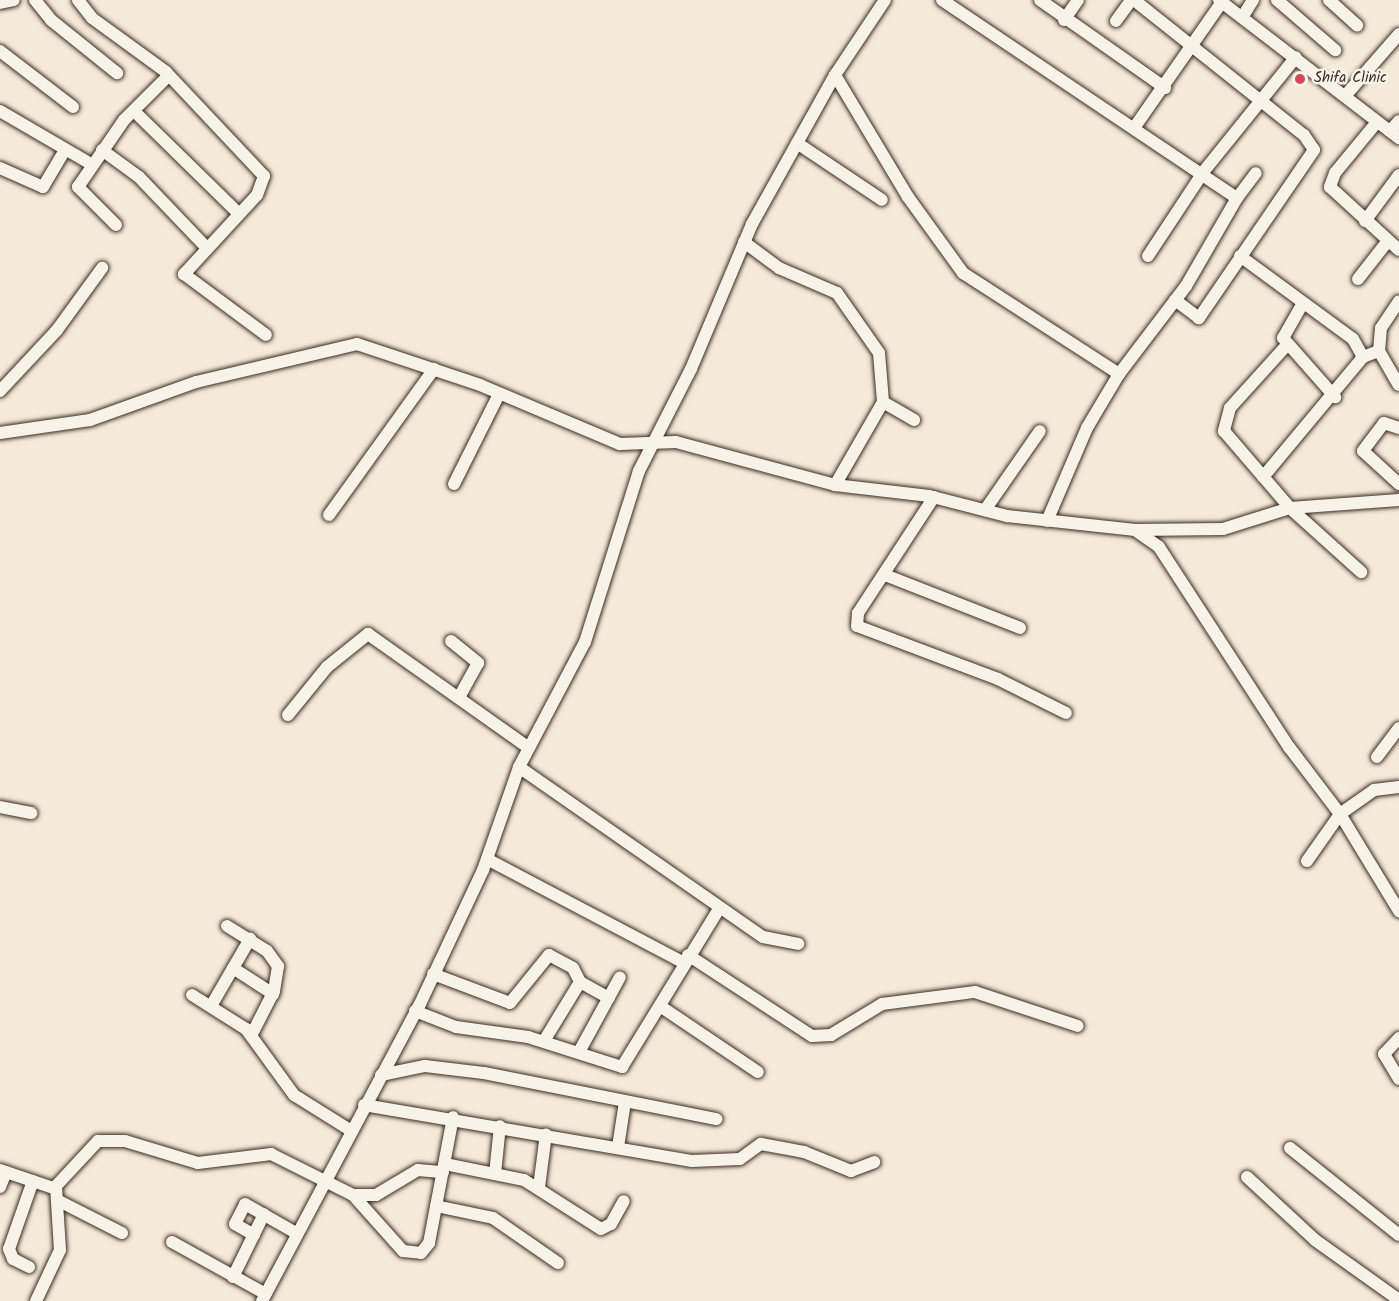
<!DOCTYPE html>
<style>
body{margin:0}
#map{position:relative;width:1399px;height:1301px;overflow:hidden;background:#f5e9d9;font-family:Kalam,sans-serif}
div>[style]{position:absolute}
.roads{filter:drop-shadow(0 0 2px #3b2a1e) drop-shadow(0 0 2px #3b2a1e)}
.minor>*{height:12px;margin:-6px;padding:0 6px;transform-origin:6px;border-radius:6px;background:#f7f3e8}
.dots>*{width:16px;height:16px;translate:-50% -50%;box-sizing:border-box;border:3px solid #f7f3e8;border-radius:50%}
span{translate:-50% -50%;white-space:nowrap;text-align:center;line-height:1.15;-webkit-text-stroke:5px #f7f3e8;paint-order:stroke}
.poi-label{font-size:15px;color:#3b2a1e}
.left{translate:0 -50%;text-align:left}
</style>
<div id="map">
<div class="roads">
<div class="minor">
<i style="left:35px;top:0;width:26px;rotate:51deg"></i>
<i style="left:51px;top:20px;width:85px;rotate:38.8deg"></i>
<i style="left:78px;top:0;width:23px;rotate:52deg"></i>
<i style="left:92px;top:18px;width:92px;rotate:36.1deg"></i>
<i style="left:166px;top:72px;width:143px;rotate:46.7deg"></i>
<i style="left:264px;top:176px;width:20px;rotate:110deg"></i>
<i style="left:257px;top:195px;width:108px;rotate:132.7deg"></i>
<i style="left:184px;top:274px;width:102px;rotate:36.6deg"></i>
<i style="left:942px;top:0;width:355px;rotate:33.9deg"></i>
<i style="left:1237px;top:198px;width:102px;rotate:120.1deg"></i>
<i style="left:1186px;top:286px;width:111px;rotate:127.3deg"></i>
<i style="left:1119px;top:374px;width:63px;rotate:120.7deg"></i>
<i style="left:1087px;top:428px;width:101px;rotate:113.3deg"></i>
<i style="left:1040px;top:0;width:153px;rotate:35.1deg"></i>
<i style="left:1134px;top:0;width:217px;rotate:38.5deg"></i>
<i style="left:1304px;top:135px;width:18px;rotate:56deg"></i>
<i style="left:1314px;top:150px;width:204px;rotate:124.4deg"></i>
<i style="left:1199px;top:318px;width:30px;rotate:-143deg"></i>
<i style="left:1219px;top:0;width:227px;rotate:37.5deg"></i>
<i style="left:1277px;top:0;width:77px;rotate:40.8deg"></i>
<i style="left:1329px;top:0;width:38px;rotate:42deg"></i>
<i style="left:0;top:3px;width:14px;rotate:-12deg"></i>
<i style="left:1243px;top:16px;width:19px;rotate:-58deg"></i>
<i style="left:1064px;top:20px;width:24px;rotate:-55deg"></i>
<i style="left:1116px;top:21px;width:26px;rotate:-54deg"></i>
<i style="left:0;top:51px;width:92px;rotate:37.5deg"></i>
<i style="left:835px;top:75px;width:142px;rotate:59.1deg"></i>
<i style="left:908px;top:197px;width:94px;rotate:54.1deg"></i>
<i style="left:963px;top:273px;width:186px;rotate:32.9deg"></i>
<i style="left:1345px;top:96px;width:82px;rotate:-48.9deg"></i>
<i style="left:0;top:111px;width:105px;rotate:30.2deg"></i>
<i style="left:134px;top:111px;width:147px;rotate:44.4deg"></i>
<i style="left:1377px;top:122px;width:66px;rotate:129.5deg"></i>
<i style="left:1335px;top:173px;width:15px;rotate:110deg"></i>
<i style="left:1330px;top:187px;width:93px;rotate:42.4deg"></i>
<i style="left:1134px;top:128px;width:154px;rotate:-55.1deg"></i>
<i style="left:1390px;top:131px;width:13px;rotate:-48deg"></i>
<i style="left:797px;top:143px;width:102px;rotate:33.8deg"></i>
<i style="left:102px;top:150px;width:46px;rotate:36.1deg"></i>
<i style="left:139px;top:177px;width:97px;rotate:46.3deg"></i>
<i style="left:0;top:168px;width:47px;rotate:23.8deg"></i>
<i style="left:43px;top:187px;width:43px;rotate:-59.3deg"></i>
<i style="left:1237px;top:198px;width:31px;rotate:-53deg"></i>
<i style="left:1365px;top:221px;width:57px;rotate:-53.5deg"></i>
<i style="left:116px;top:225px;width:54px;rotate:-135deg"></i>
<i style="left:78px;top:187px;width:81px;rotate:-55.5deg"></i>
<i style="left:124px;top:120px;width:62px;rotate:-45deg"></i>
<i style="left:744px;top:242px;width:44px;rotate:36.6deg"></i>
<i style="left:779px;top:268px;width:63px;rotate:23.3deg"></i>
<i style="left:837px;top:293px;width:73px;rotate:55deg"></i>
<i style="left:879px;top:353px;width:49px;rotate:85.3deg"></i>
<i style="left:883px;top:402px;width:96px;rotate:120deg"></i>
<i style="left:1148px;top:256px;width:102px;rotate:-56.6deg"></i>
<i style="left:1204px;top:171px;width:146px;rotate:-51.1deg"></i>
<i style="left:1240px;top:256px;width:140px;rotate:36.3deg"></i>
<i style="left:1353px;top:339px;width:21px;rotate:61deg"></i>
<i style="left:1363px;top:357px;width:156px;rotate:129.8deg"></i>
<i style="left:1358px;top:279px;width:47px;rotate:-51.9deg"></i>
<i style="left:1303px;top:303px;width:40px;rotate:119.7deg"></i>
<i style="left:1283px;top:338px;width:79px;rotate:48.6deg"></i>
<i style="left:1286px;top:346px;width:84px;rotate:132.1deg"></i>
<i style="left:1230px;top:408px;width:24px;rotate:105deg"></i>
<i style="left:1224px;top:431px;width:101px;rotate:49.4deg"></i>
<i style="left:1290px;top:508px;width:96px;rotate:42deg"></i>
<i style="left:1379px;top:351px;width:39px;rotate:60deg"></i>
<i style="left:1363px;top:357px;width:17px;rotate:-21deg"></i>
<i style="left:1379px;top:351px;width:23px;rotate:-85deg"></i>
<i style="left:1381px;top:328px;width:32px;rotate:-56deg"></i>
<i style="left:0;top:391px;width:83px;rotate:-46.9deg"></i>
<i style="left:57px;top:330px;width:77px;rotate:-54deg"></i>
<i style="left:883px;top:402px;width:36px;rotate:30deg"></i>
<i style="left:1399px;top:428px;width:16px;rotate:-162deg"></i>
<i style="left:1384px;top:423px;width:35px;rotate:127deg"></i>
<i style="left:1363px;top:451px;width:49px;rotate:42.5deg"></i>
<i style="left:0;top:433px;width:91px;rotate:-8.2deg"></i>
<i style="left:90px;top:420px;width:113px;rotate:-19.7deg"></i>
<i style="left:196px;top:382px;width:165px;rotate:-13.3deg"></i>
<i style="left:357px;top:344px;width:130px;rotate:18.4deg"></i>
<i style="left:480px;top:385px;width:152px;rotate:22.9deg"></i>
<i style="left:620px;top:444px;width:56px;rotate:-2deg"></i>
<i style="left:676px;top:442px;width:165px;rotate:15.1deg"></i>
<i style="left:835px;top:485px;width:95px;rotate:6.7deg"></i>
<i style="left:929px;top:496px;width:81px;rotate:14.4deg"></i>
<i style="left:1007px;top:516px;width:129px;rotate:6.2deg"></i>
<i style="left:1135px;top:530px;width:88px;rotate:-0.7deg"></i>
<i style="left:1223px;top:529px;width:70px;rotate:-17.4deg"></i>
<i style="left:1290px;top:508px;width:109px;rotate:-4.2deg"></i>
<i style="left:454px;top:484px;width:101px;rotate:-63.4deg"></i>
<i style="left:934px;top:497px;width:139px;rotate:123.2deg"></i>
<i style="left:858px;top:613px;width:13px;rotate:94deg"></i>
<i style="left:857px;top:626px;width:151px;rotate:20.6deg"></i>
<i style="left:998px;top:679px;width:76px;rotate:26.6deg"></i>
<i style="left:985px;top:510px;width:96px;rotate:-55.2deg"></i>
<i style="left:329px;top:515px;width:180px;rotate:-54.3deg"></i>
<i style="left:1135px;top:530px;width:29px;rotate:35deg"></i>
<i style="left:1159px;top:547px;width:239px;rotate:57deg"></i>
<i style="left:1289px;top:747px;width:84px;rotate:52.7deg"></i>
<i style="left:1340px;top:814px;width:114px;rotate:58.7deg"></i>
<i style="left:885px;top:575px;width:145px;rotate:21.4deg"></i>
<i style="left:451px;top:641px;width:35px;rotate:39deg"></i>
<i style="left:478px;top:663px;width:38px;rotate:119deg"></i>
<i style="left:288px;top:715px;width:62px;rotate:-50.9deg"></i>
<i style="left:327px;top:667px;width:53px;rotate:-38.8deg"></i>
<i style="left:368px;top:634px;width:197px;rotate:35.3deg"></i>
<i style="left:1377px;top:757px;width:36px;rotate:-53deg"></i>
<i style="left:519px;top:767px;width:297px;rotate:34.9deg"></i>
<i style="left:763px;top:937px;width:36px;rotate:11deg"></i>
<i style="left:0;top:807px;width:32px;rotate:11deg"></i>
<i style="left:487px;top:859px;width:223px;rotate:27.8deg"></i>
<i style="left:1307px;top:861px;width:57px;rotate:-54.9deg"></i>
<i style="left:1340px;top:814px;width:42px;rotate:-35.2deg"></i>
<i style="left:1374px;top:790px;width:25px;rotate:-7deg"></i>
<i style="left:227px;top:926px;width:47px;rotate:32deg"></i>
<i style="left:267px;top:951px;width:19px;rotate:54deg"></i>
<i style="left:278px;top:966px;width:25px;rotate:99deg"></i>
<i style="left:274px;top:991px;width:48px;rotate:117.1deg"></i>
<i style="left:688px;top:955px;width:148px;rotate:33.2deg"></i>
<i style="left:812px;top:1036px;width:19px;rotate:-3deg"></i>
<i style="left:831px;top:1035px;width:60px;rotate:-31.3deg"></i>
<i style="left:882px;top:1004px;width:94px;rotate:-7.4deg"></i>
<i style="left:975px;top:992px;width:108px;rotate:18.3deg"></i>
<i style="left:233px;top:968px;width:48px;rotate:33deg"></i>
<i style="left:433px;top:974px;width:82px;rotate:20.6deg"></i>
<i style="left:510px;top:1003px;width:62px;rotate:-50.9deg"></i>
<i style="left:549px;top:955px;width:27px;rotate:28deg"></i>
<i style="left:573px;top:968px;width:16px;rotate:63deg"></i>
<i style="left:580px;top:982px;width:69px;rotate:121.4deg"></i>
<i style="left:580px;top:982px;width:33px;rotate:29deg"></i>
<i style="left:192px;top:995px;width:64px;rotate:32.2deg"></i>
<i style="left:246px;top:1029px;width:82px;rotate:54deg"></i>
<i style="left:294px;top:1095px;width:66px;rotate:32deg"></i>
<i style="left:211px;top:1006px;width:78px;rotate:-59.8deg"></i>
<i style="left:660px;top:1006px;width:118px;rotate:34deg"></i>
<i style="left:415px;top:1011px;width:44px;rotate:21.3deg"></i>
<i style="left:456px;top:1027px;width:73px;rotate:7.9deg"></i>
<i style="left:528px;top:1037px;width:99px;rotate:17.7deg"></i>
<i style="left:622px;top:1067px;width:185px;rotate:-58.5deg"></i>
<i style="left:1399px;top:1038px;width:22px;rotate:133deg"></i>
<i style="left:1384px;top:1054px;width:29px;rotate:59deg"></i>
<i style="left:579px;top:1052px;width:85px;rotate:-61.3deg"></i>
<i style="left:381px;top:1075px;width:45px;rotate:-11.6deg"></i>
<i style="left:425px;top:1066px;width:59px;rotate:6.8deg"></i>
<i style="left:484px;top:1073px;width:237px;rotate:11.2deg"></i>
<i style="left:364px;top:1105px;width:333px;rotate:9.7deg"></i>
<i style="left:692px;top:1161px;width:48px;rotate:-2.4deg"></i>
<i style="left:740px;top:1159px;width:26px;rotate:-36deg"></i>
<i style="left:761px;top:1144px;width:44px;rotate:10.5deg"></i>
<i style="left:804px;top:1152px;width:51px;rotate:22deg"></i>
<i style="left:851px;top:1171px;width:25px;rotate:-21deg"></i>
<i style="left:618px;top:1147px;width:46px;rotate:-81.2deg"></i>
<i style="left:1290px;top:1148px;width:139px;rotate:38.6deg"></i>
<i style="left:445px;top:1164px;width:81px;rotate:11.4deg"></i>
<i style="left:524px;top:1180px;width:91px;rotate:32.5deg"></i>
<i style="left:601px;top:1229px;width:11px;rotate:-27deg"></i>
<i style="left:611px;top:1224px;width:26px;rotate:-61deg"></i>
<i style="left:0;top:1170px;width:59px;rotate:18.7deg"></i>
<i style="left:495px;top:1174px;width:48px;rotate:-84.1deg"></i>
<i style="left:1247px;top:1177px;width:93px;rotate:42.8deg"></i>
<i style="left:1315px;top:1240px;width:103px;rotate:35.5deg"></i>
<i style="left:0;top:1187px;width:16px;rotate:-68deg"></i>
<i style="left:539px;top:1187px;width:53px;rotate:-82.5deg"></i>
<i style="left:353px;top:1195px;width:75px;rotate:48.2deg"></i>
<i style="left:403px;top:1251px;width:18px;rotate:6deg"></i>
<i style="left:421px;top:1253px;width:13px;rotate:-51deg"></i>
<i style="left:429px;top:1243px;width:128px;rotate:-79.2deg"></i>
<i style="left:57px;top:1200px;width:73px;rotate:26.9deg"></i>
<i style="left:436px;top:1206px;width:58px;rotate:11.9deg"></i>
<i style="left:493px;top:1218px;width:79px;rotate:34.7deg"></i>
<i style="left:254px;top:1235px;width:22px;rotate:-150deg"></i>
<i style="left:235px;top:1224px;width:22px;rotate:-63deg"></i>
<i style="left:245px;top:1204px;width:59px;rotate:29.6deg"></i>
<i style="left:172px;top:1242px;width:107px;rotate:29deg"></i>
<i style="left:29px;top:1267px;width:18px;rotate:-153deg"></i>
<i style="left:13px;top:1259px;width:11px;rotate:-112deg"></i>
<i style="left:9px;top:1249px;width:72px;rotate:-70.6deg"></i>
<i style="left:233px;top:1277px;width:70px;rotate:-63.8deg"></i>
<i style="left:36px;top:1301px;width:56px;rotate:-64.8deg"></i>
<i style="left:60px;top:1250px;width:64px;rotate:-93.6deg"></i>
<i style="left:56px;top:1186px;width:62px;rotate:-47deg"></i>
<i style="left:98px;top:1141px;width:27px"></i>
<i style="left:125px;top:1141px;width:76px;rotate:16.8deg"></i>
<i style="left:198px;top:1163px;width:74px;rotate:-7deg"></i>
<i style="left:271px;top:1154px;width:92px;rotate:26.6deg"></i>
<i style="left:353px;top:1195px;width:23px"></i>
<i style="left:376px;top:1195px;width:49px;rotate:-30.8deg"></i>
<i style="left:418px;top:1170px;width:25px;rotate:5deg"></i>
<i style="left:262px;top:1301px;width:336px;rotate:-62deg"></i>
<i style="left:420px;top:1004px;width:148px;rotate:-64.8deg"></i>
<i style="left:483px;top:870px;width:109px;rotate:-70.7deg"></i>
<i style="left:519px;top:767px;width:141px;rotate:-62.2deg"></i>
<i style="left:585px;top:642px;width:179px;rotate:-72.5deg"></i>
<i style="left:639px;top:471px;width:114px;rotate:-63deg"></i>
<i style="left:691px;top:369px;width:157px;rotate:-67.2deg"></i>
<i style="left:752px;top:224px;width:171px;rotate:-60.9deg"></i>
<i style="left:835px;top:75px;width:90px;rotate:-56.3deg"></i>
</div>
</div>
<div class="dots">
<i style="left:1300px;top:79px;background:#d1495b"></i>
</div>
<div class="poi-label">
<span class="left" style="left:1314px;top:79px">Shifa Clinic</span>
</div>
</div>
